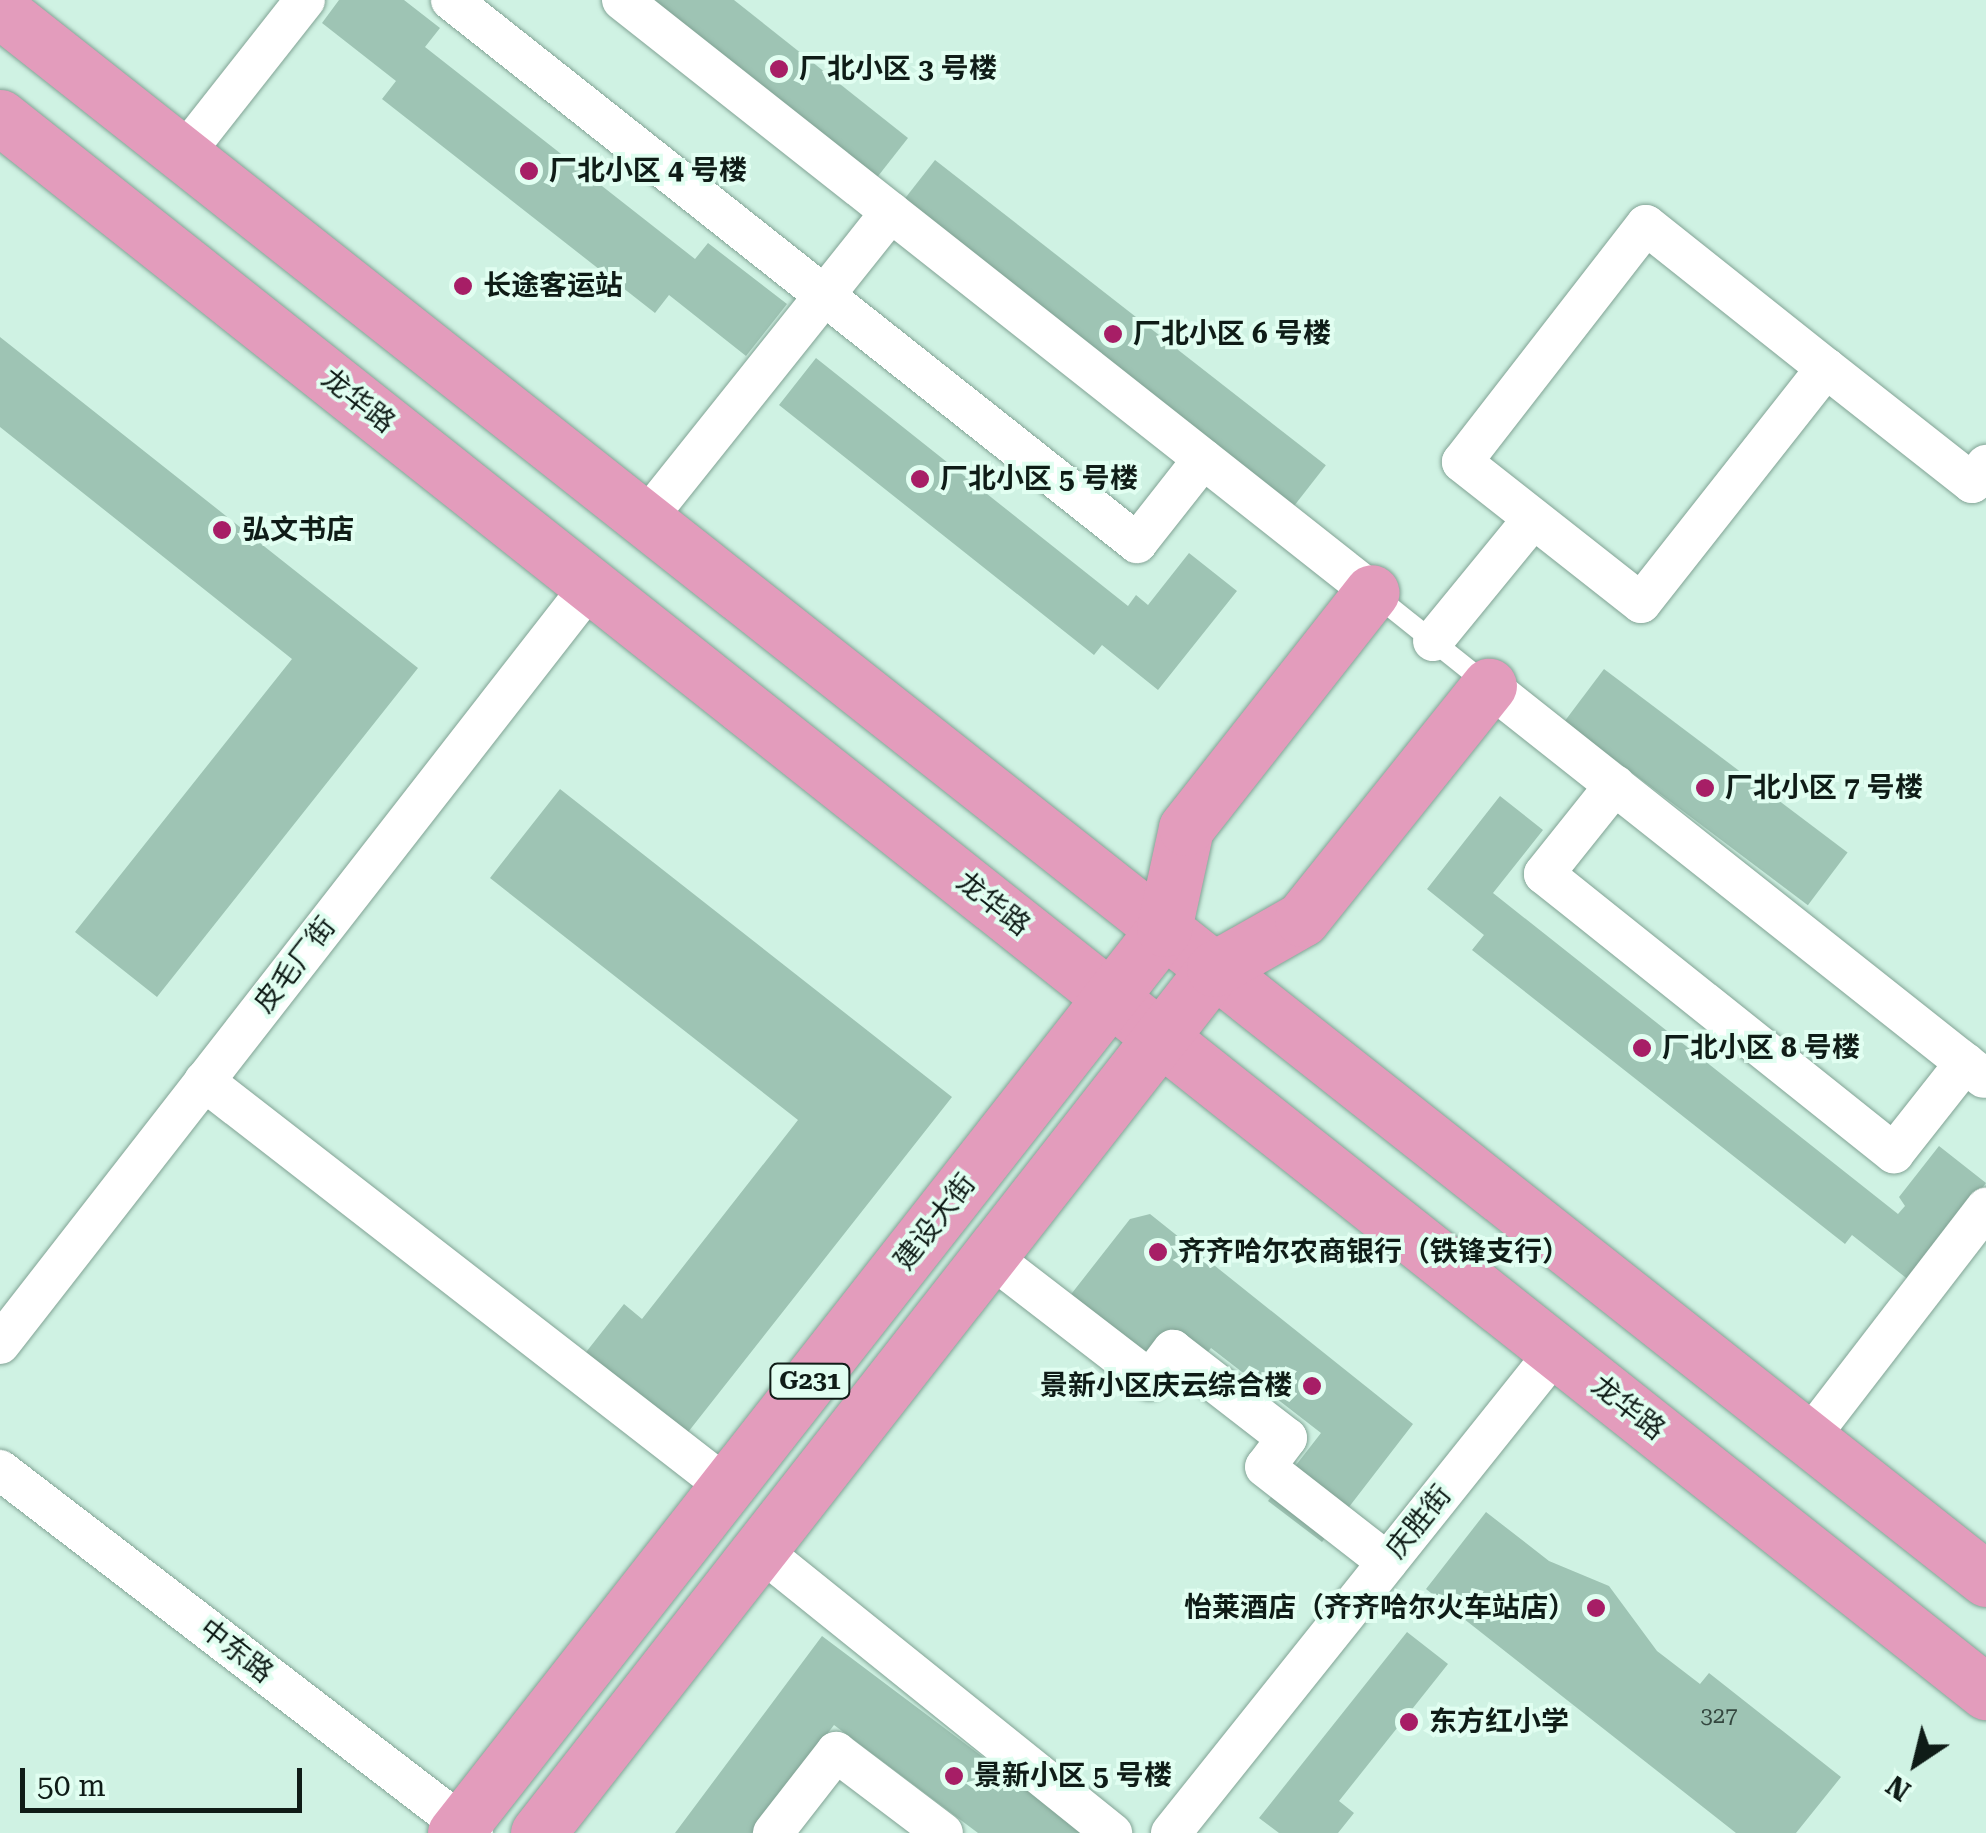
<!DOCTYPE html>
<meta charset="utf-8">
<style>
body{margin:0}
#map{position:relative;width:1986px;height:1833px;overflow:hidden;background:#cff2e3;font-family:"Roboto Serif","Noto Sans SC",serif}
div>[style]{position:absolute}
.building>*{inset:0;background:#9ec4b4;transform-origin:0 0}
.roads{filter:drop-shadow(0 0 2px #82a395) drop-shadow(0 0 2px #82a395)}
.service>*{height:20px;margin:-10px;padding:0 10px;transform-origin:10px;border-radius:10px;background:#fff}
.minor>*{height:40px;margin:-20px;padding:0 20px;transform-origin:20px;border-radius:20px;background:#fff}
.primary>*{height:55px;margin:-27.5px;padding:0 27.5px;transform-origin:27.5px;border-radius:27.5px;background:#e39cbc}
.dots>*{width:28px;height:28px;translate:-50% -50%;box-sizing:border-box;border:5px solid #e1fef1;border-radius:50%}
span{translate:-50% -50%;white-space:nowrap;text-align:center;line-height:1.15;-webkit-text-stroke:8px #e1fef1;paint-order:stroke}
.number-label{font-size:22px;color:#33463e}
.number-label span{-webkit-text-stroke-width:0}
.shield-label span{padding:2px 8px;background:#e1fef1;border:2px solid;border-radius:8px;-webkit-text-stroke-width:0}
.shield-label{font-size:25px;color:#0f1c17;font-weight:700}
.poi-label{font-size:28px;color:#0f1c17;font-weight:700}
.left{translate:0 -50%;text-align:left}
.right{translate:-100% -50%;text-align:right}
.street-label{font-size:28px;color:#0f1c17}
.north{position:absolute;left:1866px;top:1713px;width:100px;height:100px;-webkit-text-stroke:8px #e1fef1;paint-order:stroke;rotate:215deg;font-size:28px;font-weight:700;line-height:40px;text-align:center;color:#0f1c17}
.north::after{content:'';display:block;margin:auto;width:35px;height:45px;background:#0f1c17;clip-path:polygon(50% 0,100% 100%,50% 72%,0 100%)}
.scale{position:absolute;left:20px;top:1768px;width:282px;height:45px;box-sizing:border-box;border:5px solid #0f1c17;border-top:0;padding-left:12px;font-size:30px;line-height:35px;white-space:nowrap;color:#0f1c17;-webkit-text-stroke:8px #e1fef1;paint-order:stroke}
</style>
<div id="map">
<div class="building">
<i style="clip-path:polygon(339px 0,404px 0,440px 28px,425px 47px,695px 259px,708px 243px,787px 304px,746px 356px,669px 295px,655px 313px,382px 99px,396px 81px,322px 23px)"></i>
<i style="clip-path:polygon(649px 0,734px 0,908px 138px,875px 180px)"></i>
<i style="left:935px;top:160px;width:496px;height:52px;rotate:38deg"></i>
<i style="clip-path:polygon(0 337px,418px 668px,157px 997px,75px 932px,292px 659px,0 427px)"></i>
<i style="clip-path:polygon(816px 358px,1128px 606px,1136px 595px,1148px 605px,1189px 553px,1237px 591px,1158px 690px,1102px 645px,1094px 655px,779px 405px)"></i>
<i style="left:1604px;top:669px;width:305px;height:66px;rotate:37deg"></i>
<i style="clip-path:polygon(560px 789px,952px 1097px,685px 1436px,583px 1356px,624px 1304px,642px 1319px,798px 1120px,490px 878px)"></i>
<i style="clip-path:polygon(1500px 796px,1543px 830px,1493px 893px,1898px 1214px,1905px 1206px,1899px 1197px,1939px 1146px,1986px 1183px,1910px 1281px,1852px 1235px,1845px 1244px,1472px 950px,1484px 935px,1427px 889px)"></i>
<i style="clip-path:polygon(1150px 1214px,1413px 1424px,1322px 1542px,1268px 1501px,1321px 1433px,1211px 1348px,1203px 1358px,1145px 1364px,1065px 1302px,1130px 1219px)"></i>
<i style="clip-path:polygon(1486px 1512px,1549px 1561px,1609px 1586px,1657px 1651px,1700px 1684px,1709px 1673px,1841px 1777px,1796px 1833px,1736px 1833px,1426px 1589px)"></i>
<i style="clip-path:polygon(1407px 1632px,1448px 1664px,1339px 1801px,1354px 1813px,1338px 1833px,1279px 1833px,1259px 1818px)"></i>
<i style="clip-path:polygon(822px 1636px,1084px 1833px,978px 1833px,834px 1725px,752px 1833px,675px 1833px)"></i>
</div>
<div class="roads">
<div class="service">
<i style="left:1374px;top:594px;width:146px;rotate:38.6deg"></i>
</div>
<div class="minor">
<i style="left:451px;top:0;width:875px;rotate:38.36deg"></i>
<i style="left:1137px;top:543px;width:107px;rotate:-51.8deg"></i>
<i style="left:622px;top:0;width:955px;rotate:38.29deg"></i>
<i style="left:183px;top:155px;width:197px;rotate:-51.8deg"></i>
<i style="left:1826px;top:368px;width:299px;rotate:128.2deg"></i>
<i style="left:1641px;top:603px;width:228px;rotate:-141.8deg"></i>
<i style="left:1462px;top:462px;width:300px;rotate:-52.2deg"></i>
<i style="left:1646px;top:225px;width:230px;rotate:38.5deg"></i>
<i style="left:1826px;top:368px;width:186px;rotate:38.2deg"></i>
<i style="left:1972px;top:483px;width:23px;rotate:-52deg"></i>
<i style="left:645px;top:520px;width:394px;rotate:-51.4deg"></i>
<i style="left:1433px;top:641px;width:158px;rotate:-50.7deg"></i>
<i style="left:1489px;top:686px;width:631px;rotate:38.38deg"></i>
<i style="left:1615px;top:785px;width:114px;rotate:128.6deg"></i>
<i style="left:1544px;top:874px;width:448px;rotate:38.6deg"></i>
<i style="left:1894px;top:1153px;width:115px;rotate:-51.7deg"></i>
<i style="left:204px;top:1081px;width:662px;rotate:37.82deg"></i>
<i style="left:989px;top:1256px;width:203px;rotate:37.6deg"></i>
<i style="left:1150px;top:1380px;width:38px;rotate:-53deg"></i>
<i style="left:1173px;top:1350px;width:144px;rotate:37.7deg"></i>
<i style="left:1287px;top:1438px;width:36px;rotate:127deg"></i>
<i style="left:1265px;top:1467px;width:155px;rotate:37.9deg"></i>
<i style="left:0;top:1344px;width:962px;rotate:-52.09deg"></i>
<i style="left:1808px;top:1439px;width:292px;rotate:-52.4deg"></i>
<i style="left:0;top:1470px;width:596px;rotate:37.5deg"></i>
<i style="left:760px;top:1550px;width:452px;rotate:38.8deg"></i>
<i style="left:773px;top:1833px;width:103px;rotate:-52.1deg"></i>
<i style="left:836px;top:1752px;width:134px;rotate:37.1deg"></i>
<i style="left:1171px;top:1833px;width:617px;rotate:-51.38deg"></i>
</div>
<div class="primary">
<i style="left:0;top:10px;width:2531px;rotate:38.31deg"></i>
<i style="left:0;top:117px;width:2535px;rotate:38.42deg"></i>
<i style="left:455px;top:1833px;width:1149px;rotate:-51.89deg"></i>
<i style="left:1164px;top:929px;width:103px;rotate:-77.7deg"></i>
<i style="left:1186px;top:828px;width:300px;rotate:-51.8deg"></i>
<i style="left:538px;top:1833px;width:1097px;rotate:-51.96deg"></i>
<i style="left:1214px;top:969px;width:101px;rotate:-29.6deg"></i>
<i style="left:1302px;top:919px;width:299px;rotate:-51.3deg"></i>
</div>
</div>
<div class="dots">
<i style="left:779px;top:69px;background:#a71e66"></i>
<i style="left:529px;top:171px;background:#a71e66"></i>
<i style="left:463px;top:286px;background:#a71e66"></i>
<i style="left:1113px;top:334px;background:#a71e66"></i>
<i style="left:920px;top:479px;background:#a71e66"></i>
<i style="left:222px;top:530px;background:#a71e66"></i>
<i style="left:1705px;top:788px;background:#a71e66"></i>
<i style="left:1642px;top:1048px;background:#a71e66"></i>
<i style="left:1158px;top:1252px;background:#a71e66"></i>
<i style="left:1312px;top:1386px;background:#a71e66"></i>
<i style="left:1596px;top:1608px;background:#a71e66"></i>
<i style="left:1409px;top:1722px;background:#a71e66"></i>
<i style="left:954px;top:1776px;background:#a71e66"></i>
</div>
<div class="number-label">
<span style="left:1719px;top:1716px">327</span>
</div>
<div class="shield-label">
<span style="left:810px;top:1381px">G231</span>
</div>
<div class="poi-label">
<span class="left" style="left:799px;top:69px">厂北小区 3 号楼</span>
<span class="left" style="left:549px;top:171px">厂北小区 4 号楼</span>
<span class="left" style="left:483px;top:286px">长途客运站</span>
<span class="left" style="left:1133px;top:334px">厂北小区 6 号楼</span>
<span class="left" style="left:940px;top:479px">厂北小区 5 号楼</span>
<span class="left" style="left:242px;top:530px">弘文书店</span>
<span class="left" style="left:1725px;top:788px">厂北小区 7 号楼</span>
<span class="left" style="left:1662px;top:1048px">厂北小区 8 号楼</span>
<span class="left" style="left:1178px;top:1252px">齐齐哈尔农商银行（铁锋支行）</span>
<span class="right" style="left:1292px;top:1386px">景新小区庆云综合楼</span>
<span class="right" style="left:1576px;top:1608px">怡莱酒店（齐齐哈尔火车站店）</span>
<span class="left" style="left:1429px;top:1722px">东方红小学</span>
<span class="left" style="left:974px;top:1776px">景新小区 5 号楼</span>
</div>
<div class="street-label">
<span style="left:358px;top:401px;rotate:38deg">龙华路</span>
<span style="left:993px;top:904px;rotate:38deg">龙华路</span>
<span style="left:295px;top:965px;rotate:-52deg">皮毛厂街</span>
<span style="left:935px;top:1222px;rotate:-52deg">建设大街</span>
<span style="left:1628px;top:1408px;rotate:38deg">龙华路</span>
<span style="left:1419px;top:1522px;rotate:-51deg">庆胜街</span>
<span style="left:236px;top:1651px;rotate:38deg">中东路</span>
</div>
<div class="north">N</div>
<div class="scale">50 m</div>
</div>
